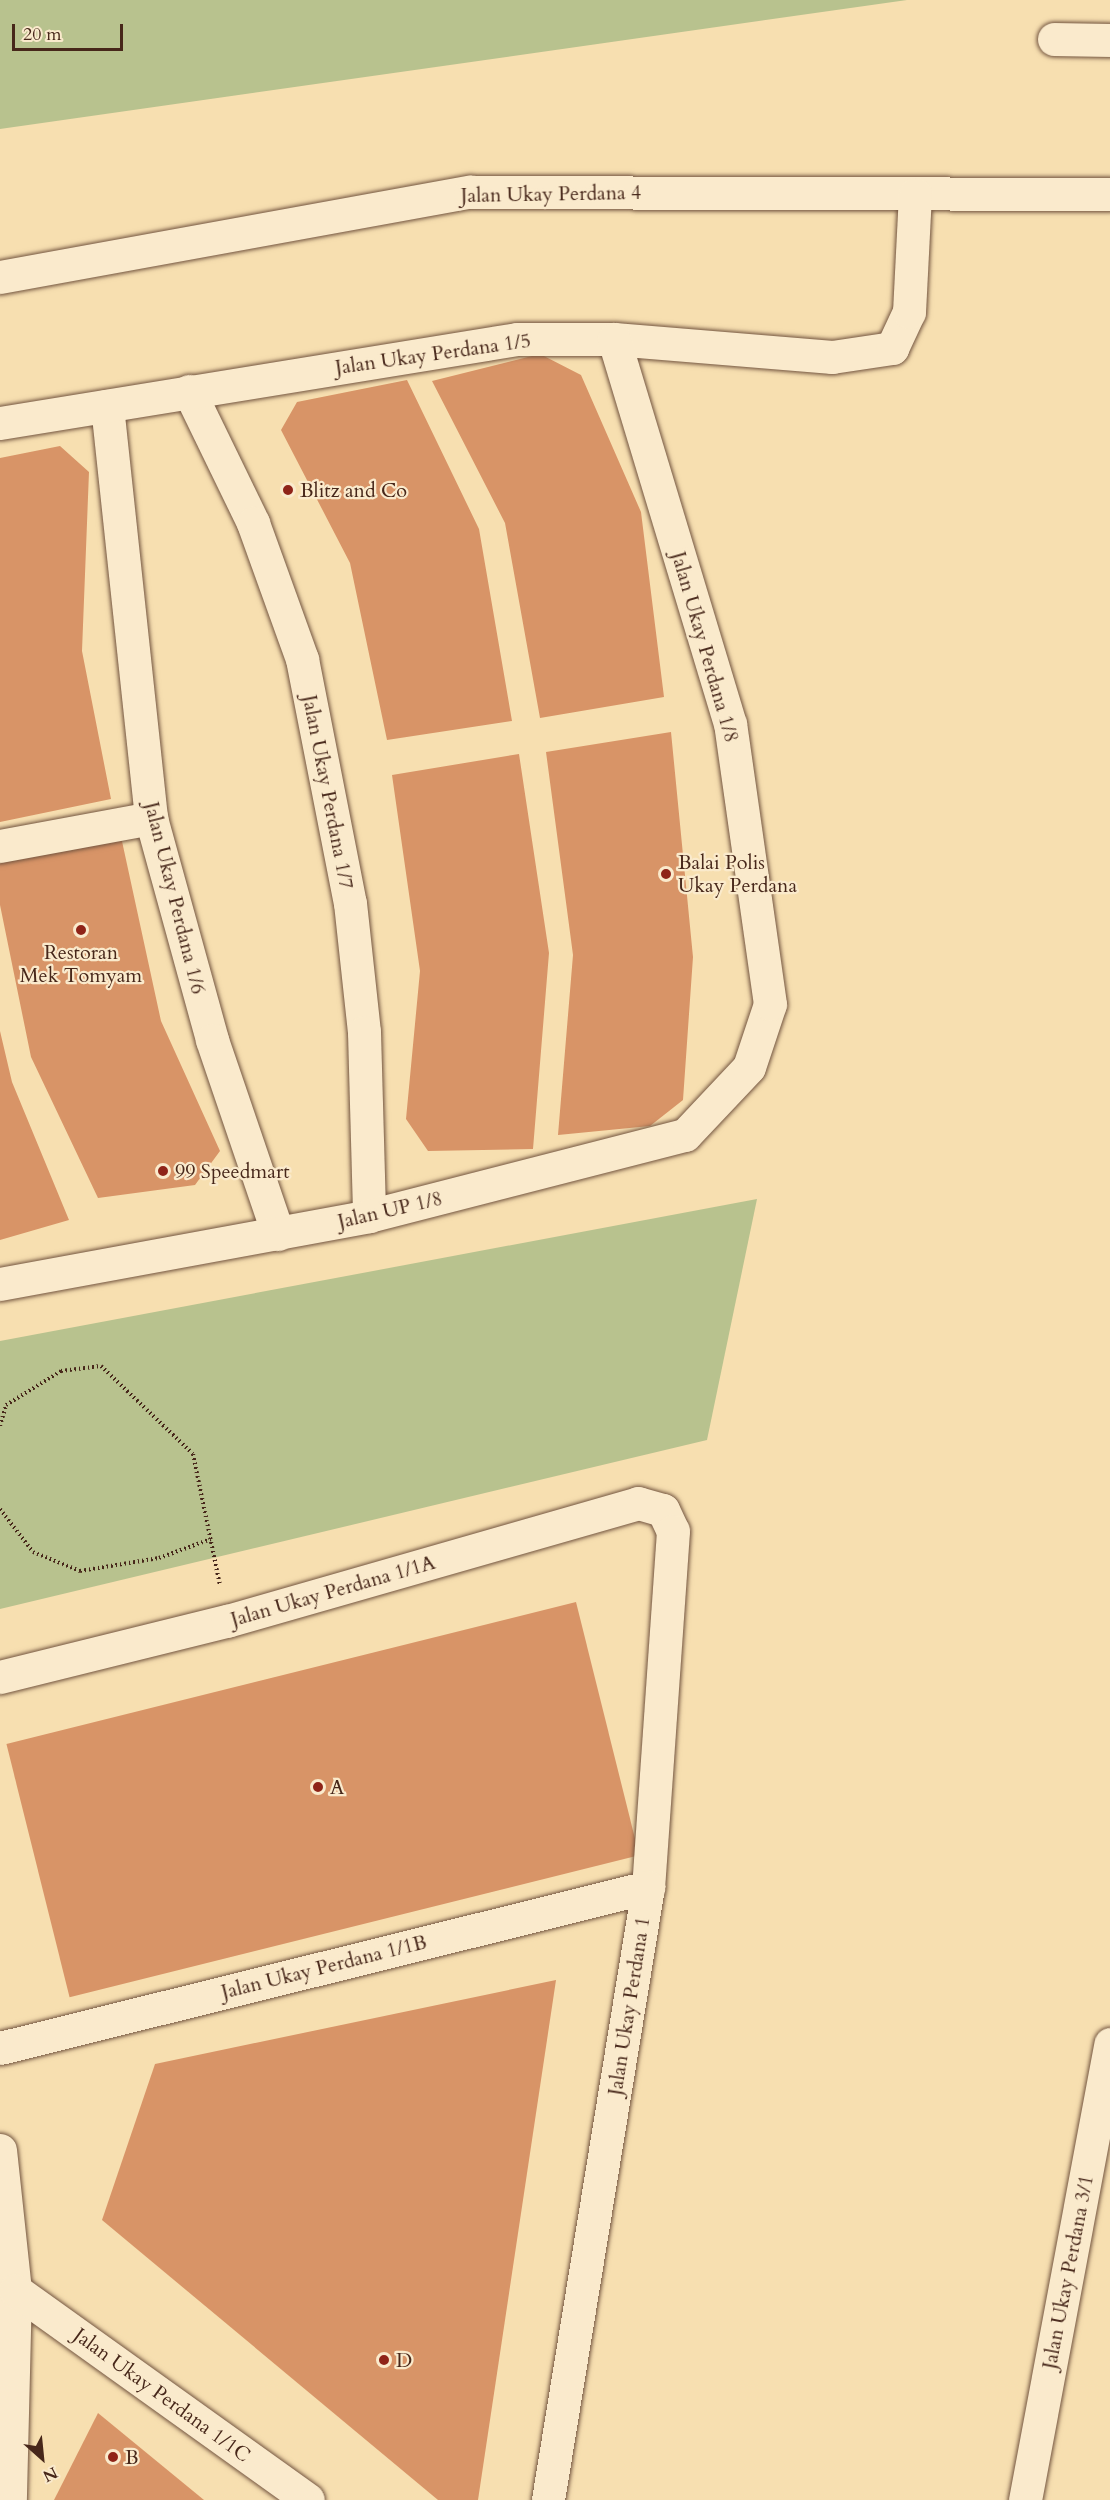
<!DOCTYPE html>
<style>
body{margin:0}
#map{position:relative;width:1110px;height:2500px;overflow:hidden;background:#f7dfb0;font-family:Cardo,serif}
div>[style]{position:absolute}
.green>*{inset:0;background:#b8c28e}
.building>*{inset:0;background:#d89467;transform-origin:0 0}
.path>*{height:4px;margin-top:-2px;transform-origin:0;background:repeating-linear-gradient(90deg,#47271a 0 1.5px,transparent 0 4.5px)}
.roads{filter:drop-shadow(0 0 2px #735540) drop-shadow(0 0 2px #735540)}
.minor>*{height:33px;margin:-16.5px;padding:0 16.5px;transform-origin:16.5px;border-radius:16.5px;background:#faeacc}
.dots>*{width:16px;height:16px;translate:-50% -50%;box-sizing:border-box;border:3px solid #faeacc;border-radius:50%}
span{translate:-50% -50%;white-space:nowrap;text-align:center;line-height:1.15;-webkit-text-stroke:4.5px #faeacc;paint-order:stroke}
.street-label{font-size:20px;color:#47271a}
.poi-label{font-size:20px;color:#47271a}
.left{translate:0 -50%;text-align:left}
.north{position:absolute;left:12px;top:2428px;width:60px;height:60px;-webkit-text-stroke:4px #faeacc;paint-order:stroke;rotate:153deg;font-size:16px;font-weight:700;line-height:24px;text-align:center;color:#47271a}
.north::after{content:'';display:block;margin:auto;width:21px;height:27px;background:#47271a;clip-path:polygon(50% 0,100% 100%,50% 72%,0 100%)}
.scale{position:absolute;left:12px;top:24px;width:111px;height:27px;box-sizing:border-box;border:3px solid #47271a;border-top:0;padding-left:8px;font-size:18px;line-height:21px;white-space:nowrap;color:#47271a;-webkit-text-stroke:4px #faeacc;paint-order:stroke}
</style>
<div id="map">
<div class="green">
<i style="clip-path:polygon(0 0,907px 0,0 129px)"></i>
<i style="clip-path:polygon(757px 1199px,707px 1440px,0 1609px,0 1341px)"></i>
</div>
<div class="building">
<i style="clip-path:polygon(540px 354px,581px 375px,641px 512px,664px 697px,540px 718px,505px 523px,432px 381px)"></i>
<i style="clip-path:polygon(407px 380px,479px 529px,512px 721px,387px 740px,350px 563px,281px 430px,297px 402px)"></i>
<i style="clip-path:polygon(60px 446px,89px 472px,82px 651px,111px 799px,0 822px,0 458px)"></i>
<i style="clip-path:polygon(671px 732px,693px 957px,683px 1100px,650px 1126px,558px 1135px,573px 955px,546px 752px)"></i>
<i style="clip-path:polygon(519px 754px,549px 953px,533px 1149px,428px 1151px,406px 1119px,420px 971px,392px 775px)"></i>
<i style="clip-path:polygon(120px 832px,161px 1021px,220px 1151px,195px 1185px,98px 1198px,31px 1057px,0 905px,0 854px)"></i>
<i style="clip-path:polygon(0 1031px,12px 1082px,69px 1220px,0 1240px)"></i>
<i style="left:576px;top:1602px;width:261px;height:587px;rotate:76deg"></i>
<i style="clip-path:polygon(556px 1980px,478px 2500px,438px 2500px,102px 2220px,155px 2064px)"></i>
<i style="clip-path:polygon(98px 2413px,204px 2500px,54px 2500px)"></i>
</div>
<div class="path">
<i style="left:0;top:1426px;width:22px;rotate:-74deg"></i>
<i style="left:6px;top:1405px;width:65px;rotate:-31.7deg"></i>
<i style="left:61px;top:1371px;width:40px;rotate:-7.1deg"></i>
<i style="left:101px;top:1366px;width:127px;rotate:43.7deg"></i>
<i style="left:193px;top:1454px;width:134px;rotate:78.4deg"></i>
<i style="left:0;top:1509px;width:54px;rotate:52.5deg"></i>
<i style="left:33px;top:1552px;width:51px;rotate:22deg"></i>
<i style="left:80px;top:1571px;width:80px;rotate:-9.3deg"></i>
<i style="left:159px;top:1558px;width:55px;rotate:-20.1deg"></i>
</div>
<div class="roads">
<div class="minor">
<i style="left:1054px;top:39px;width:56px;rotate:1deg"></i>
<i style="left:0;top:277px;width:478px;rotate:-10.3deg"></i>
<i style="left:470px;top:192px;width:640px;rotate:0.18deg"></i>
<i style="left:189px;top:391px;width:147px;rotate:64.1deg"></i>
<i style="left:253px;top:523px;width:145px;rotate:70.2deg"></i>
<i style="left:302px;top:659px;width:249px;rotate:78.9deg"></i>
<i style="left:350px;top:903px;width:130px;rotate:83.8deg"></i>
<i style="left:364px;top:1032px;width:184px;rotate:88.4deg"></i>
<i style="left:107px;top:406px;width:414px;rotate:83.9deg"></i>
<i style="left:151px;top:818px;width:230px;rotate:74.6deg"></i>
<i style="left:212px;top:1040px;width:205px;rotate:71.2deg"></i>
<i style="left:0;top:423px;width:524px;rotate:-9.23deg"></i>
<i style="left:517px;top:339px;width:97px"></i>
<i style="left:614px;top:339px;width:219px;rotate:4.7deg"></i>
<i style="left:832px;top:357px;width:61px;rotate:-8.5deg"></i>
<i style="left:892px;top:348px;width:40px;rotate:-65deg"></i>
<i style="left:909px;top:312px;width:118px;rotate:-87.1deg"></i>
<i style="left:0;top:846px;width:154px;rotate:-10.5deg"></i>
<i style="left:0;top:1284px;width:375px;rotate:-10.4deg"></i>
<i style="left:369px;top:1216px;width:326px;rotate:-14.4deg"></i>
<i style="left:685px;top:1135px;width:93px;rotate:-46.7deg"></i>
<i style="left:749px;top:1067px;width:66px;rotate:-71.6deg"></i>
<i style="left:770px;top:1004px;width:283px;rotate:-98.1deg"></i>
<i style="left:730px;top:724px;width:402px;rotate:-106.8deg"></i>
<i style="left:0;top:1677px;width:234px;rotate:-13.9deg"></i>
<i style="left:227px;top:1621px;width:428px;rotate:-16deg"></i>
<i style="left:638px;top:1503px;width:26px;rotate:16deg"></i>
<i style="left:663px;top:1510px;width:23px;rotate:65deg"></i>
<i style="left:673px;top:1531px;width:357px;rotate:94deg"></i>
<i style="left:648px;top:1887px;width:621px;rotate:99.27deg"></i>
<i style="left:0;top:2048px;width:668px;rotate:-13.95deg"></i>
<i style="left:0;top:2150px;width:141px;rotate:83.9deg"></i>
<i style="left:15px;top:2290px;width:210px;rotate:91.4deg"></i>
<i style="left:15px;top:2290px;width:360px;rotate:35.6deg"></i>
<i style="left:1025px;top:2500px;width:464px;rotate:-79.4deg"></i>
</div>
</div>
<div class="dots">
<i style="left:288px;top:490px;background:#8f2418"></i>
<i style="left:666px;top:874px;background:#8f2418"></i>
<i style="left:81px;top:930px;background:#8f2418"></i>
<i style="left:163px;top:1171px;background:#8f2418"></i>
<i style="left:318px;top:1787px;background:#8f2418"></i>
<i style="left:384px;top:2360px;background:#8f2418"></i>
<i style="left:113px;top:2457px;background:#8f2418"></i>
</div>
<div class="street-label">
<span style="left:551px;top:194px;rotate:-1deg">Jalan Ukay Perdana 4</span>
<span style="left:433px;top:354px;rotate:-8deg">Jalan Ukay Perdana 1/5</span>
<span style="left:705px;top:647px;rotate:74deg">Jalan Ukay Perdana 1/8</span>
<span style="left:328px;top:792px;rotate:79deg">Jalan Ukay Perdana 1/7</span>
<span style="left:175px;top:898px;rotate:76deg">Jalan Ukay Perdana 1/6</span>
<span style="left:390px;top:1210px;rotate:-13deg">Jalan UP 1/8</span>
<span style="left:333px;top:1591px;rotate:-16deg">Jalan Ukay Perdana 1/1A</span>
<span style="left:324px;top:1967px;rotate:-14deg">Jalan Ukay Perdana 1/1B</span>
<span style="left:629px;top:2006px;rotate:-81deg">Jalan Ukay Perdana 1</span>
<span style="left:1068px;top:2272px;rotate:-79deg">Jalan Ukay Perdana 3/1</span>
<span style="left:162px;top:2395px;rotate:36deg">Jalan Ukay Perdana 1/1C</span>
</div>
<div class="poi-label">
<span class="left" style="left:300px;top:490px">Blitz and Co</span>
<span class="left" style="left:678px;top:874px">Balai Polis<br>Ukay Perdana</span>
<span style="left:81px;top:964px">Restoran<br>Mek Tomyam</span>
<span class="left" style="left:175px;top:1171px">99 Speedmart</span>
<span class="left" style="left:330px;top:1787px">A</span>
<span class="left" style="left:396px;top:2360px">D</span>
<span class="left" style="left:125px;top:2457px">B</span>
</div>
<div class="north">N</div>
<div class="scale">20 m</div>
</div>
